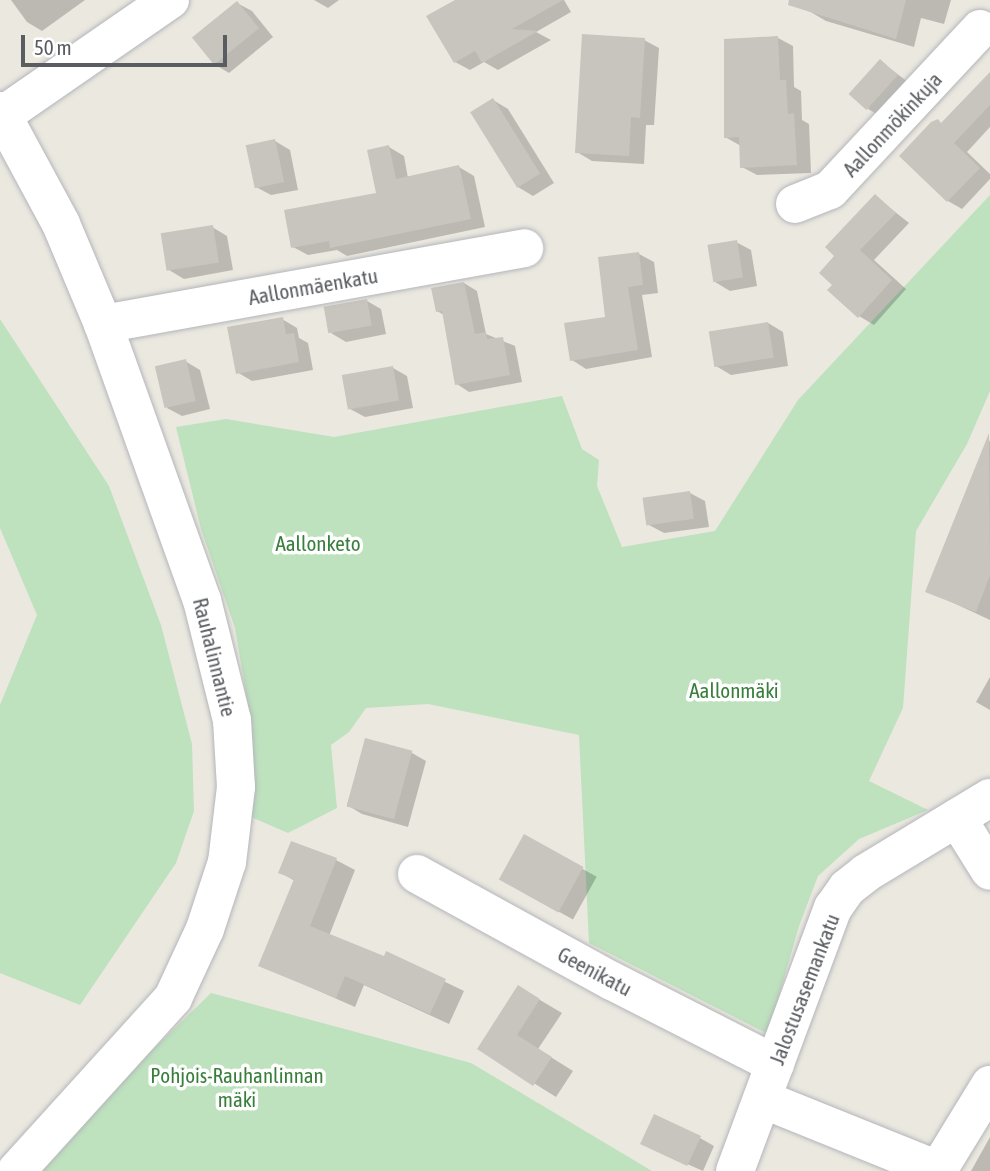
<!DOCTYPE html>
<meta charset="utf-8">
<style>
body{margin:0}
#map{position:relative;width:990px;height:1171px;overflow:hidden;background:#ebe8e0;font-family:"Asap Condensed",sans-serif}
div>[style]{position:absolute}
.green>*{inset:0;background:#bee1be}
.shadow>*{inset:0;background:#0003;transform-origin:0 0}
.building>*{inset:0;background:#c8c5bf;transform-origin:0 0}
.roads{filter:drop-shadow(0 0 2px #b3b6ba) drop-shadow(0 0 2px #b3b6ba)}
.minor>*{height:38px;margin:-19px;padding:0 19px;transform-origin:19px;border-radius:19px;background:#fff}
span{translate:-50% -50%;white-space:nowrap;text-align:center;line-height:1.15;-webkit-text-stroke:7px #fff;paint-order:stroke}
.street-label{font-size:21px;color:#595c60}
.park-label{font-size:21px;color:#397e3b}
.scale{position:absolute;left:21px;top:35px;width:206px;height:32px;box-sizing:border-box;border:4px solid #595c60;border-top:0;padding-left:9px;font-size:21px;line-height:24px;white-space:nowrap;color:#595c60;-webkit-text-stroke:5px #fff;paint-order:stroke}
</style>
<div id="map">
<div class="green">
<i style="clip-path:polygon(990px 195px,990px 391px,967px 444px,916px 531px,903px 708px,869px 781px,928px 810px,859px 839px,818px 876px,799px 926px,768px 1034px,589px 943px,579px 735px,428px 704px,366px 708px,349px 732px,331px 745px,337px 808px,288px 833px,251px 817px,250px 717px,235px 628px,201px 529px,176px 427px,226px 419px,334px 437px,562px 396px,582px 449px,599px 460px,597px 486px,622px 547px,715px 531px,798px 400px)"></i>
<i style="clip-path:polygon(0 319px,109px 486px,161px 625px,192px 744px,194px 811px,176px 863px,80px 1005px,0 973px,0 705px,37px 615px,0 528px)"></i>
<i style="clip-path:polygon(211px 993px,471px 1063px,652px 1171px,28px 1171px)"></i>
</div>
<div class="shadow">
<i style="clip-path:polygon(11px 0,85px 0,42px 31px,27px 22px)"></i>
<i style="clip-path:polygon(314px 0,339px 0,328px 8px)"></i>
<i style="clip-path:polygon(458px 0,564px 0,571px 12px,536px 32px,551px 40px,498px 70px,484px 62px,470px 70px,455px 62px)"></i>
<i style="clip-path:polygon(812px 0,951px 0,944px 24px,921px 18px,914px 47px,826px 21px,809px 11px)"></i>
<i style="clip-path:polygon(237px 3px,252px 11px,273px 37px,229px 73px,214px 64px)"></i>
<i style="clip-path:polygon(778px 38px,793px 46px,794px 87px,801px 91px,802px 120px,809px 124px,811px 173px,757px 175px,742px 167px,741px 146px,725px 137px)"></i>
<i style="clip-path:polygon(644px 40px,659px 48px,654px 125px,646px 125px,644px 164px,592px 161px,577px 152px)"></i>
<i style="clip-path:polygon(880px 61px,912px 85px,882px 117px,868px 109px)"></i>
<i style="clip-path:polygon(990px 87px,990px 127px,967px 152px,990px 174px,990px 179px,962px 209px,948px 201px,901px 156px)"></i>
<i style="clip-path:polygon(493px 100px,508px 109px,554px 183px,533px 196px,518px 187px)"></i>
<i style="clip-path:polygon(275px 141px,290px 150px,298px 190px,271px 195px,256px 187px)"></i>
<i style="clip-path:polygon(389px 147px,404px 156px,408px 178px,459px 167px,474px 176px,485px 227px,347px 256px,337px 250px,308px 255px,293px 247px,379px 194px)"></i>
<i style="clip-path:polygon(875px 196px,909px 223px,874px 260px,906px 289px,874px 325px,859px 316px,834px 285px,836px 256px)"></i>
<i style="clip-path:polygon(212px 227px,227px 236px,233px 270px,184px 279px,169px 270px)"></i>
<i style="clip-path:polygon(736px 242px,751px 250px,757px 286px,730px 291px,715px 282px)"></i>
<i style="clip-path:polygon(639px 254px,654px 262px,658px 293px,642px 295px,652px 357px,586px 369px,572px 360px,607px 318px)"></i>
<i style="clip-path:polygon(464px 283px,477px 291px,486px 334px,515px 346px,522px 382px,469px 392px,457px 384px,444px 315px,437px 311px)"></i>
<i style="clip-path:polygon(367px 301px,381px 309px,386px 334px,346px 342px,331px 333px)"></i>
<i style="clip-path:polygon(282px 319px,297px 328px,299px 338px,308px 343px,313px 370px,252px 381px,237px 372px)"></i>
<i style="clip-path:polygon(768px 323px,783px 332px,788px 366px,731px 375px,716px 366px)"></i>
<i style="clip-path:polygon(185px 361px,200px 370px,210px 409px,182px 416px,167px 408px)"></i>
<i style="clip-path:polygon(393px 368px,407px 376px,413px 408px,365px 417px,350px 409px)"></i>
<i style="clip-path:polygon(990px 440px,990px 620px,928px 591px)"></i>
<i style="clip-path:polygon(690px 493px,705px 501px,709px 527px,664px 533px,649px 525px)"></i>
<i style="clip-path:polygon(990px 677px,990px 710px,976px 702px)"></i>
<i style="clip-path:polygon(366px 740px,412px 753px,426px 761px,408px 827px,362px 814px,347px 805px)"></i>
<i style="left:525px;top:837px;width:82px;height:49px;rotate:29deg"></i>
<i style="clip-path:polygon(336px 860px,355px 870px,329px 936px,385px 959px,387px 954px,464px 991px,449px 1024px,364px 985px,355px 1007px,260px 965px,295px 881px,281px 873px)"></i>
<i style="clip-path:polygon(518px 987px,562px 1013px,538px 1049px,573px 1071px,556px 1097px,479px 1049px)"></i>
<i style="clip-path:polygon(990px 1137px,990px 1171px,971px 1171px)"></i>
<i style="clip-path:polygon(700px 1138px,714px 1146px,703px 1171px,642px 1144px)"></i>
</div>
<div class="building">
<i style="clip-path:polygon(455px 0,563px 0,512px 29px,538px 31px,482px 63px,475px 51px,454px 63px,426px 16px)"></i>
<i style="clip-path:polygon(789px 0,906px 0,896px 39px,788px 5px)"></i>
<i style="left:237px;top:1px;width:35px;height:58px;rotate:51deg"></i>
<i style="clip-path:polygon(582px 34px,645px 38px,640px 118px,631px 117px,629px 156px,575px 153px)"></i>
<i style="clip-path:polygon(778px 36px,780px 80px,786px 80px,788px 114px,794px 113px,797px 165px,740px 168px,739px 137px,724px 138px,724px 39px)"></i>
<i style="left:880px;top:59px;width:24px;height:47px;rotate:42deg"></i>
<i style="clip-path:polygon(990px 72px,990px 105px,954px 143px,980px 168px,947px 202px,899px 156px,931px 122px,938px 119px,941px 123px)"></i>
<i style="left:493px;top:98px;width:89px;height:27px;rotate:58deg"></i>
<i style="left:275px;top:139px;width:44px;height:30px;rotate:78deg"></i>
<i style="clip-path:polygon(389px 145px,396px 179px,459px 165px,471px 219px,330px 248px,329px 241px,291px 248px,284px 210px,376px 193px,367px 150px)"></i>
<i style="clip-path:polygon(875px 194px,896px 213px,860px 250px,892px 280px,858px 318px,827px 290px,832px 285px,819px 273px,834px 256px,825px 247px)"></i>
<i style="left:213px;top:225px;width:38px;height:53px;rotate:81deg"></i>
<i style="left:737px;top:240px;width:38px;height:30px;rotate:81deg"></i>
<i style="clip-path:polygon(639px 252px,643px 285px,628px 287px,638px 350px,570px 361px,564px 323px,605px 317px,598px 257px)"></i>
<i style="clip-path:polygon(464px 282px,475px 334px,486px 332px,487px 339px,503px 337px,510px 375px,455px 385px,442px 311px,436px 312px,431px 288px)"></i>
<i style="left:367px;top:299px;width:27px;height:44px;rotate:80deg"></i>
<i style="clip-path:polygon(283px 317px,286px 334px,294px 333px,299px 362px,236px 374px,227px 327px)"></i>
<i style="left:768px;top:322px;width:36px;height:60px;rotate:81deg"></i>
<i style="left:186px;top:359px;width:43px;height:32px;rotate:77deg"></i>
<i style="left:393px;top:366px;width:35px;height:52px;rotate:80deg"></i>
<i style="clip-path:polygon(989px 433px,990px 575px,976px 612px,925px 592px)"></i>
<i style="left:690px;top:491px;width:28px;height:48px;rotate:82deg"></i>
<i style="left:365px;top:738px;width:49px;height:71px;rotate:15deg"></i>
<i style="left:524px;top:834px;width:68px;height:52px;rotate:29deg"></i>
<i style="clip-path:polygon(291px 841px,337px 858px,310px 926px,384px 956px,386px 951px,446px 979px,430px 1014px,345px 976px,336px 998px,258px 966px,294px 879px,278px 873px)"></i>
<i style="clip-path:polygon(518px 985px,540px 999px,517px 1035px,552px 1057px,533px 1086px,477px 1049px)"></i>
<i style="left:654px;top:1114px;width:52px;height:33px;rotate:25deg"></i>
</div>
<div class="roads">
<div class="minor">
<i style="left:0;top:111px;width:128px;rotate:61.6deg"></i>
<i style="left:61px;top:224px;width:108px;rotate:67.2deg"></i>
<i style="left:103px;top:324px;width:293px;rotate:70.3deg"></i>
<i style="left:202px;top:600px;width:124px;rotate:76deg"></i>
<i style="left:232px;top:720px;width:67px;rotate:86.6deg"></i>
<i style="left:236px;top:787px;width:76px;rotate:96.8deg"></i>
<i style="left:227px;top:862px;width:71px;rotate:108.2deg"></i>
<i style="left:205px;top:929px;width:76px;rotate:114.9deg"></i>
<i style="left:173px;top:998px;width:234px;rotate:132.2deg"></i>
<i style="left:3px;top:115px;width:203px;rotate:-34.6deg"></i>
<i style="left:795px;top:204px;width:38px;rotate:-22deg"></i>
<i style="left:830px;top:190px;width:220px;rotate:-47deg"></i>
<i style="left:103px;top:324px;width:428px;rotate:-10.2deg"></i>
<i style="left:957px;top:818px;width:62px;rotate:58.1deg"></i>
<i style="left:417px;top:874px;width:222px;rotate:28.8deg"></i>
<i style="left:612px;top:981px;width:183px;rotate:27deg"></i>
<i style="left:762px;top:1099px;width:190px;rotate:22deg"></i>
<i style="left:938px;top:1170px;width:100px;rotate:-58.5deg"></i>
<i style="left:735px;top:1171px;width:281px;rotate:-69.6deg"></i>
<i style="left:833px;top:908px;width:24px;rotate:-55deg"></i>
<i style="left:847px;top:888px;width:24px;rotate:-38deg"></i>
<i style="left:866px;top:873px;width:145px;rotate:-31.2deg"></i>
</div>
</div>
<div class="street-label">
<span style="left:892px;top:124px;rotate:-47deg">Aallonmökinkuja</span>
<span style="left:313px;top:286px;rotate:-10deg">Aallonmäenkatu</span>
<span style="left:215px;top:657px;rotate:76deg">Rauhalinnantie</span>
<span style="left:595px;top:971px;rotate:28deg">Geenikatu</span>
<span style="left:804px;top:989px;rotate:-69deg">Jalostusasemankatu</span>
</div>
<div class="park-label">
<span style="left:318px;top:543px">Aallonketo</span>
<span style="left:734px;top:690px">Aallonmäki</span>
<span style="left:237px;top:1087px">Pohjois-Rauhanlinnan<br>mäki</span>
</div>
<div class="scale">50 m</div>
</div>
